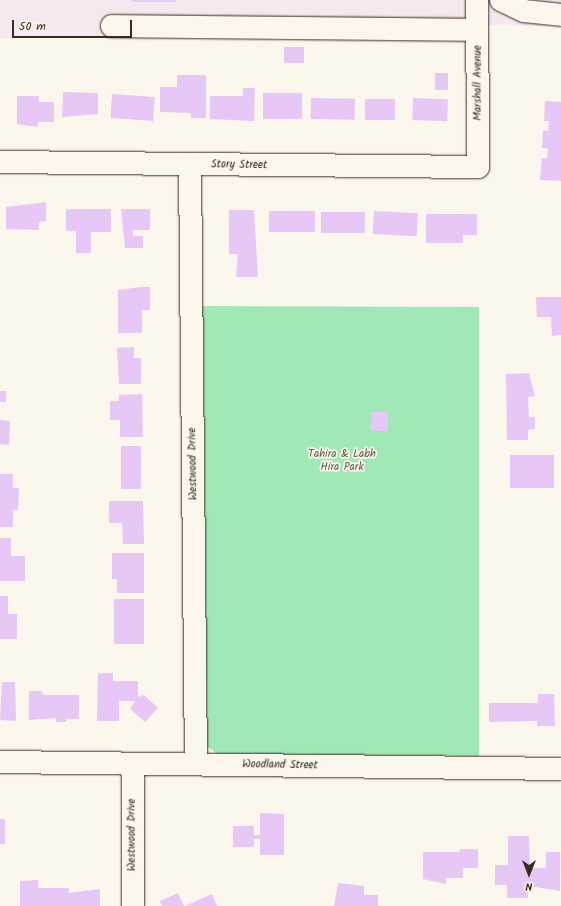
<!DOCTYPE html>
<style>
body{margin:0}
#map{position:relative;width:561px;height:906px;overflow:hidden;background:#fbf7ec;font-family:Kalam,sans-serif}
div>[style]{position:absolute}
.built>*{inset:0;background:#f5e9ef}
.green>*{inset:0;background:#a0e9b7}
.building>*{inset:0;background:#e7c7f5;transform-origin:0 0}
.roads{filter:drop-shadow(0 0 1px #3b2a1e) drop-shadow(0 0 1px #3b2a1e)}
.minor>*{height:22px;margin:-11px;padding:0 11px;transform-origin:11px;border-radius:11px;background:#fbf7ec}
span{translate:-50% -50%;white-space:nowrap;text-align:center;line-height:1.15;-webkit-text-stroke:3.5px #fbf7ec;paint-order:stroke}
.street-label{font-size:11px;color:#3b2a1e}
.park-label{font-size:11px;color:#545a44}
.north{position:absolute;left:509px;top:854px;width:40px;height:40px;-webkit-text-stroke:3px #fbf7ec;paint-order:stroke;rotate:180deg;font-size:11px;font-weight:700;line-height:16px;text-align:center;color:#3b2a1e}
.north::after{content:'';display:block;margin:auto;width:14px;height:18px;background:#3b2a1e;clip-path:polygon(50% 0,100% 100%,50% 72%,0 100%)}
.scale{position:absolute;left:12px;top:20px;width:120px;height:18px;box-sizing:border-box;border:2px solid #3b2a1e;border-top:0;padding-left:5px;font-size:12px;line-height:14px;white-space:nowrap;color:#3b2a1e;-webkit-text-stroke:3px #fbf7ec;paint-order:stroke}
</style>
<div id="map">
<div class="built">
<i style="clip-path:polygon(0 0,561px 0,561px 26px,109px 20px,109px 38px,0 38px)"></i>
</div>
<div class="green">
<i style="clip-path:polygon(202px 306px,479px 307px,479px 756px,217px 754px,207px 746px)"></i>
</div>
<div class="building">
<i style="left:132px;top:0;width:44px;height:2px"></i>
<i style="left:284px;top:47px;width:20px;height:16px"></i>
<i style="left:435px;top:73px;width:13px;height:17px"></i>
<i style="clip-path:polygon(177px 75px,206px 75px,206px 118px,191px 118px,191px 113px,160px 112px,160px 87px,177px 87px)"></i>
<i style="clip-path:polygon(243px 88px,255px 88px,254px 121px,210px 119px,210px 96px,243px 96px)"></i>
<i style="clip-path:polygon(63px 92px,98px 93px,98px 114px,62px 117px)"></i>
<i style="left:263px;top:93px;width:39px;height:26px"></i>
<i style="left:112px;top:94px;width:43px;height:24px;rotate:4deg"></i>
<i style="clip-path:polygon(17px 96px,39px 96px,39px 102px,54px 102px,54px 122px,38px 122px,38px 127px,17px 124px)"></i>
<i style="left:311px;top:98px;width:44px;height:21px;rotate:1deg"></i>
<i style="left:413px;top:98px;width:35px;height:22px;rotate:2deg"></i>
<i style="left:365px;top:99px;width:30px;height:21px"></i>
<i style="clip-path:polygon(545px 101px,561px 102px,561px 181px,540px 180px,542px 158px,547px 158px,548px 149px,542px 148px,543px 130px,548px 131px,549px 121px,544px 121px)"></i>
<i style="clip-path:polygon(46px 202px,46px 221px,39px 222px,39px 230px,6px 229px,6px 207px)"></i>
<i style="clip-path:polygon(66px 209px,111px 209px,111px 232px,91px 232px,91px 253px,76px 253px,76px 231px,66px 231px)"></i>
<i style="clip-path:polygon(121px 209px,150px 209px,150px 230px,133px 230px,133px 236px,143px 236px,143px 248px,125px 248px)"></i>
<i style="clip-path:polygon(229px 210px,254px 210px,258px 277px,236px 277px,238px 254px,229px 254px)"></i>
<i style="left:269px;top:211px;width:46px;height:21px"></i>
<i style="left:374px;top:211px;width:44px;height:23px;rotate:3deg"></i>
<i style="left:321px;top:212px;width:44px;height:21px"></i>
<i style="clip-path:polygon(426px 214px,477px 214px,477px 235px,463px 235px,463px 243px,426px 243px)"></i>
<i style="clip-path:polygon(141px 287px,150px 287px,150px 310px,142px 310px,142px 333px,118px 333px,118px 290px)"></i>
<i style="clip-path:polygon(536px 297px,561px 297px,561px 335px,552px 336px,551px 317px,537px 317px)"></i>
<i style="clip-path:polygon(134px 347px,134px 358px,141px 358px,141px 384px,119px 384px,117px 348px)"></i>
<i style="clip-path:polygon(529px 373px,535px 396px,528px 397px,529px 417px,535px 417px,535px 429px,528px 430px,528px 440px,507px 440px,506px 374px)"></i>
<i style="left:6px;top:391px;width:11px;height:6px;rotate:90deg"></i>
<i style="clip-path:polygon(142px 394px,143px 437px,120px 437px,120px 420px,110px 420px,110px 401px,119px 401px,119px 395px)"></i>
<i style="left:388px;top:412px;width:19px;height:17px;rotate:90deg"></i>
<i style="clip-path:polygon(0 420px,10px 421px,9px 445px,0 444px)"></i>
<i style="left:121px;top:446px;width:20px;height:43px"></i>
<i style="left:510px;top:455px;width:44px;height:33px"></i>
<i style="clip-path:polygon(0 474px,13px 474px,13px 488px,19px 488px,18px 510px,13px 510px,13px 527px,0 527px)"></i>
<i style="clip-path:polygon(109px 501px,143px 501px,144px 544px,123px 544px,122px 523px,109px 523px)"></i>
<i style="clip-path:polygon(0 538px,11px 538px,11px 556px,25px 556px,25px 581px,0 581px)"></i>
<i style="clip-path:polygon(112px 553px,144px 553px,144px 593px,117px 593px,117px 579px,112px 579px)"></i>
<i style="clip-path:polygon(0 596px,8px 596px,8px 614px,17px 614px,17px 639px,0 639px)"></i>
<i style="left:114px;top:599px;width:30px;height:45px"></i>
<i style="clip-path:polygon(98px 673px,113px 673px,113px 681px,138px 681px,138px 697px,144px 695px,158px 708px,145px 722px,130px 709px,135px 701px,119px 701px,119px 721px,97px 721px)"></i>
<i style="clip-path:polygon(2px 682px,15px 682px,16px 721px,0 720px)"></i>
<i style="clip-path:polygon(29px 691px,41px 691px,44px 695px,79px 695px,79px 719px,66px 719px,66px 722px,56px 722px,56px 718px,29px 720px)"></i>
<i style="clip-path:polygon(538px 694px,554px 694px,555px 726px,537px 726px,537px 721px,489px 722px,489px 703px,538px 703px)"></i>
<i style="clip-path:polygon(260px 813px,284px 814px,284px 855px,260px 855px,260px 839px,254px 839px,254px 847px,233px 847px,233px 826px,254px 826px,254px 835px,260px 835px)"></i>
<i style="left:0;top:819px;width:5px;height:25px"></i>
<i style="clip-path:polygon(508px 836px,529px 836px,530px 868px,546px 868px,546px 852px,560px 852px,560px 891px,528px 886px,528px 898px,507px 898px,507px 885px,495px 885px,495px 865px,508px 865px)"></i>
<i style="clip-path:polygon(460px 849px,478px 849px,478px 868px,463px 868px,463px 878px,446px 878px,446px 884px,423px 879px,423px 852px,459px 852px)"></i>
<i style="clip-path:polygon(38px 880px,38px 888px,69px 888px,69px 893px,100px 889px,100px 906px,20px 906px,20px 881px)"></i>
<i style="clip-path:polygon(338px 883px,364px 886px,364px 895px,378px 895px,378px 906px,334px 906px)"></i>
<i style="clip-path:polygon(178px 893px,184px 906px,162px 906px,160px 901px)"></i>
<i style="clip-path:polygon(212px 894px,217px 906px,185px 906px)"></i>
</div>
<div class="roads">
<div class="minor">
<i style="left:501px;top:0;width:25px;rotate:26deg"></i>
<i style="left:524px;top:11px;width:37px;rotate:6deg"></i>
<i style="left:112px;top:26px;width:365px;rotate:0.6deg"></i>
<i style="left:0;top:162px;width:478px;rotate:0.6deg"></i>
<i style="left:478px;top:167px;width:167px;rotate:-90.3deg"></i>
<i style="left:190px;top:164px;width:600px;rotate:89.43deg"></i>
<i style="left:0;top:762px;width:561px;rotate:0.71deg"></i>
<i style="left:133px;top:764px;width:142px;rotate:90deg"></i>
</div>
</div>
<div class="street-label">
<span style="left:478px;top:83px;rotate:-90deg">Marshall Avenue</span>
<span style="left:239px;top:165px;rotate:1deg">Story Street</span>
<span style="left:193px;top:464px;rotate:-91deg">Westwood Drive</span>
<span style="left:280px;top:765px;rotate:1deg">Woodland Street</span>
<span style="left:132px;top:835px;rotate:-90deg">Westwood Drive</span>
</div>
<div class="park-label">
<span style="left:342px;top:461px">Tahira &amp; Labh<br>Hira Park</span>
</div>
<div class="north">N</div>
<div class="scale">50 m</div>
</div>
